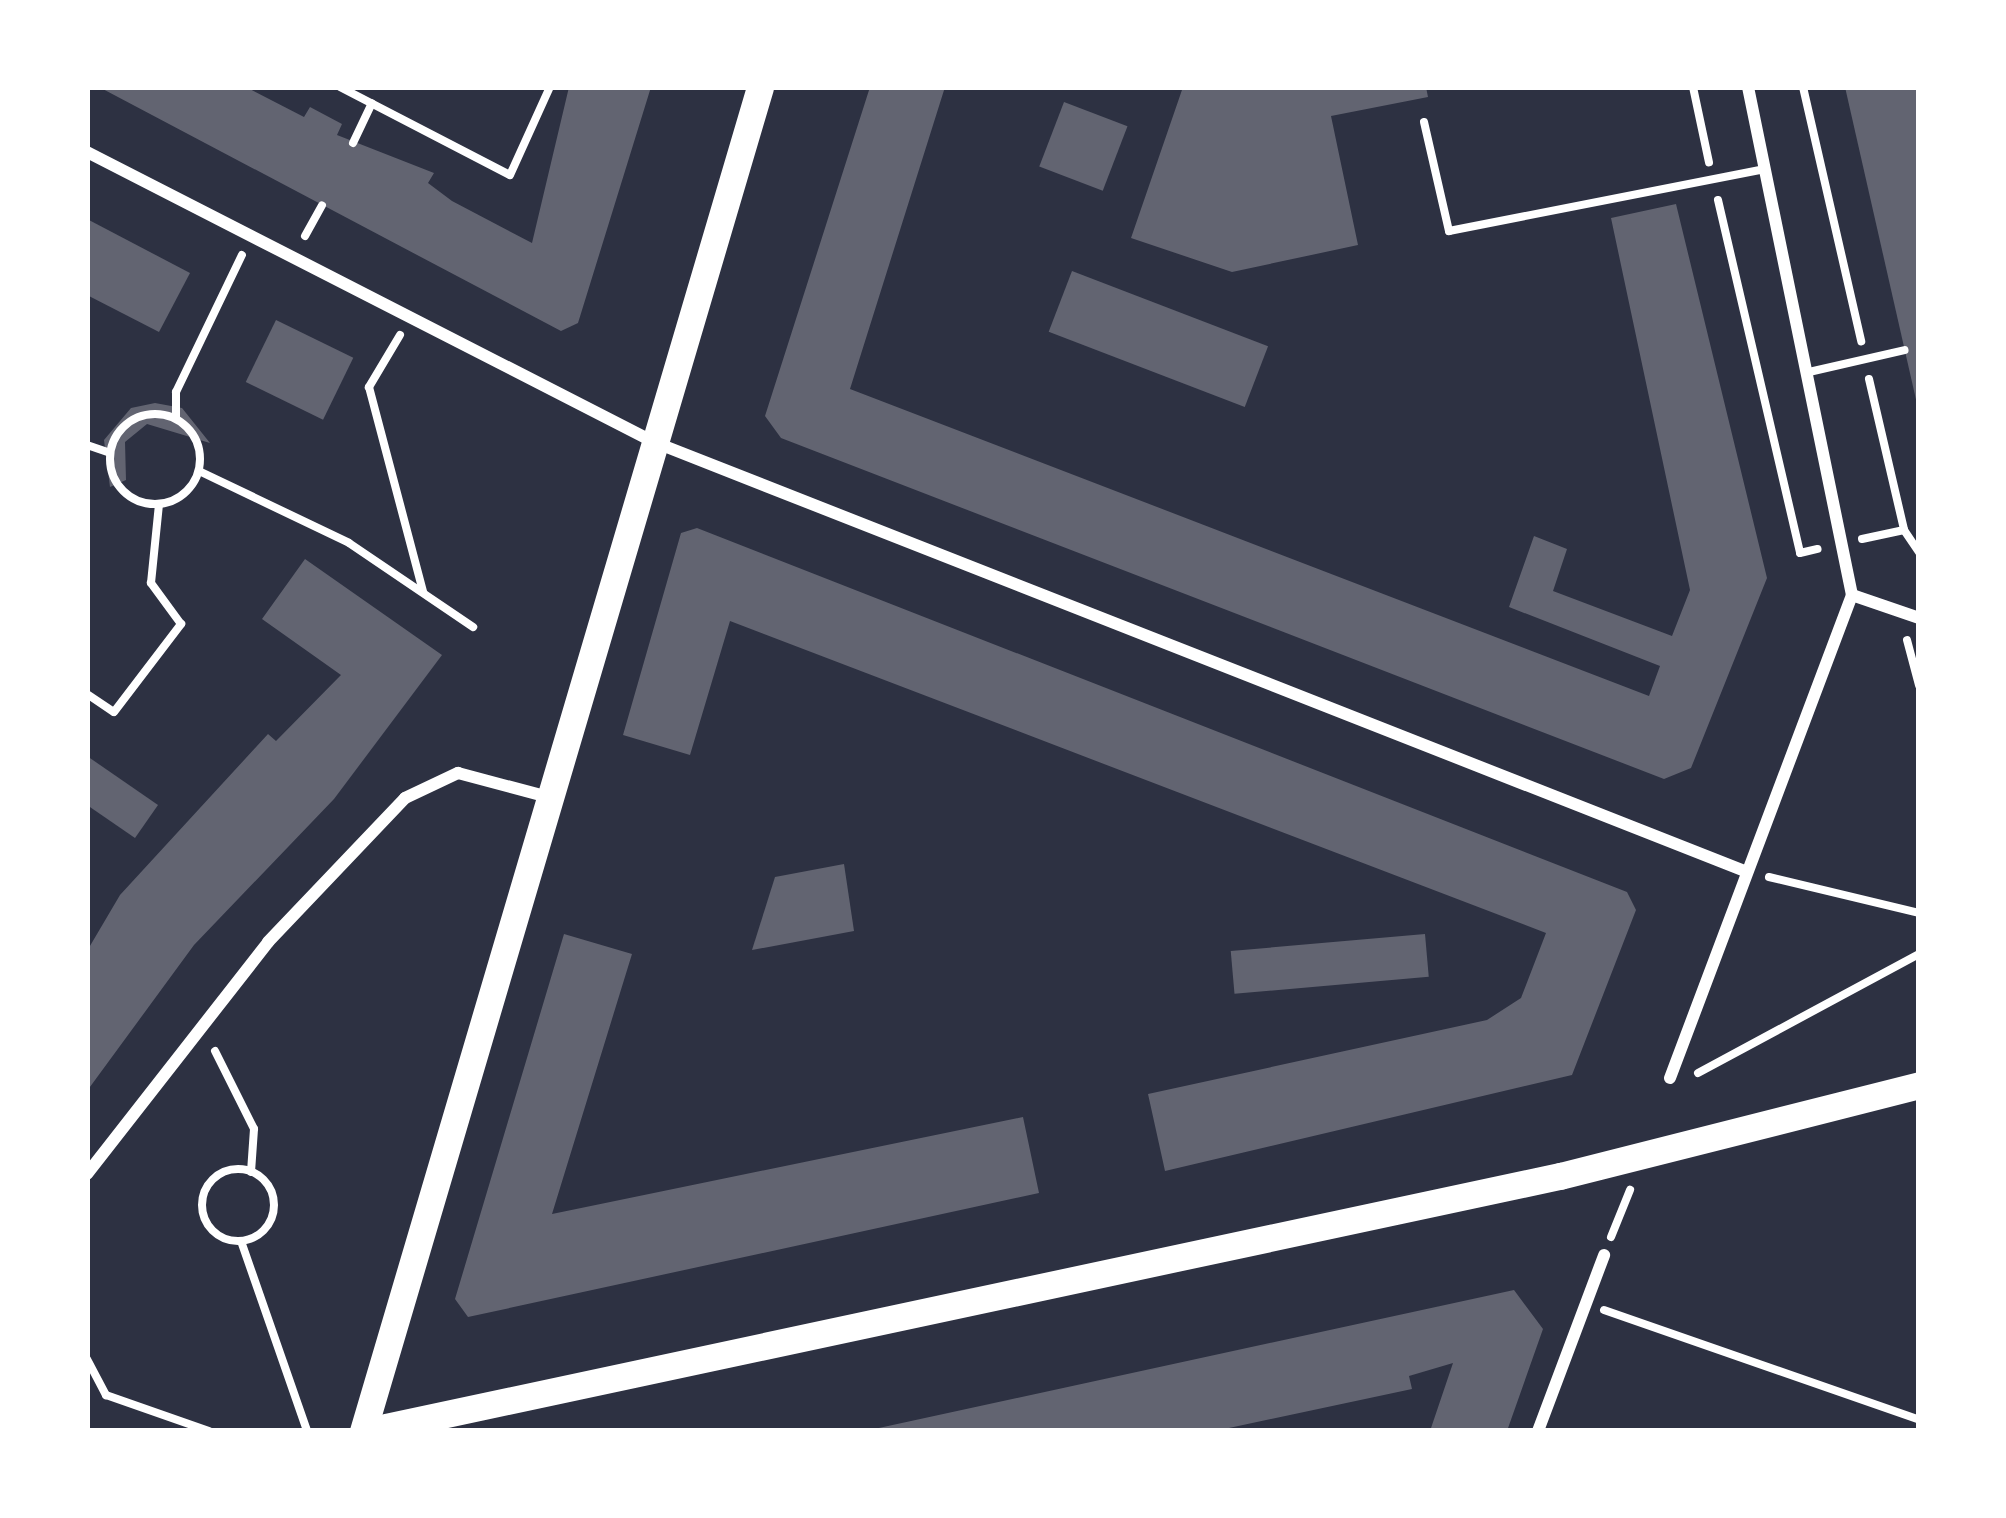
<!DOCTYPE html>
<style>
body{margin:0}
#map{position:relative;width:2006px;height:1518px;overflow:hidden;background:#2d3142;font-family:Jost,sans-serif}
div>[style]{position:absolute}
.building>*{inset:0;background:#626471;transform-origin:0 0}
.path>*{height:8px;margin:-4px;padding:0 4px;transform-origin:4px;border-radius:4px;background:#fff}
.path>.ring{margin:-4px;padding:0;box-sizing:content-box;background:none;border:8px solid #fff;border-radius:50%}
.service>*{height:8px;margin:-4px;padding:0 4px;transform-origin:4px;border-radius:4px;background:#fff}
.minor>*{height:12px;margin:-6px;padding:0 6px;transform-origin:6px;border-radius:6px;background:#fff}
.primary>*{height:27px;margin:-13.5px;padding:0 13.5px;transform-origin:13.5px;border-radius:13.5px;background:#fff}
span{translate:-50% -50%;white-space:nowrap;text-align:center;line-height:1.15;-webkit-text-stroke:9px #fff;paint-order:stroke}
.frame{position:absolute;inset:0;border:90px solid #fff;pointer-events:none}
</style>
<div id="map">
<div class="building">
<i style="clip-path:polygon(99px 87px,246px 87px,304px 117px,310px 107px,342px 124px,337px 135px,434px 173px,428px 183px,452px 201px,532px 243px,569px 87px,651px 87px,578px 323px,561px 331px)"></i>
<i style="clip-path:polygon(870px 87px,945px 87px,850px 389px,1649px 696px,1660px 666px,1509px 607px,1534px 536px,1567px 549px,1553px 591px,1672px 636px,1690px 590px,1611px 218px,1676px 204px,1767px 578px,1691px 768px,1664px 779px,781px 438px,765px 416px)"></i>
<i style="clip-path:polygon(1183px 87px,1426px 87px,1428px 97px,1331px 116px,1358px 245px,1232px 272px,1131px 238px)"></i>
<i style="clip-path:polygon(1845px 87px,1919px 87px,1919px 403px,1917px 404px)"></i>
<i style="left:1064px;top:102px;width:68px;height:69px;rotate:21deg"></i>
<i style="clip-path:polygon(87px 219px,190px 273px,159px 332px,87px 295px)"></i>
<i style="left:1072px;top:271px;width:210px;height:65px;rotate:21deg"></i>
<i style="left:276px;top:320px;width:86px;height:69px;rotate:26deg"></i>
<i style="clip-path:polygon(155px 403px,182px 408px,210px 443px,147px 424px,125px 442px,126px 480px,110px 487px,104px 440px,131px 408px)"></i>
<i style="clip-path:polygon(697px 528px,1627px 892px,1636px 910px,1572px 1075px,1165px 1171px,1148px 1094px,1487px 1020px,1521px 998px,1546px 933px,730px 621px,690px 755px,623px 735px,681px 533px)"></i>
<i style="clip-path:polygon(305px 559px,442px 655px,334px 799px,194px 945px,87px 1091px,87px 951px,120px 895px,268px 734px,276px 741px,341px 675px,262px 619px)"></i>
<i style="clip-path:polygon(87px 756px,158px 805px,135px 838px,87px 805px)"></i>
<i style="clip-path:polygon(844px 864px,854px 931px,752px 950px,775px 877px)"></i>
<i style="clip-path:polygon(564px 934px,632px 954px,552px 1214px,1023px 1117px,1039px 1193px,468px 1317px,455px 1299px)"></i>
<i style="left:1425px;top:934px;width:43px;height:195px;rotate:85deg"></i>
<i style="clip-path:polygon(1514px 1290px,1543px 1329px,1507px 1431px,1430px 1431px,1453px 1363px,1409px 1376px,1412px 1389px,1215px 1431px,865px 1431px)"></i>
</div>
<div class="path">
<i style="left:340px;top:87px;width:191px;rotate:27.4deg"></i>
<i style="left:510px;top:175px;width:97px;rotate:-65.6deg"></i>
<i style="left:1693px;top:87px;width:77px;rotate:78deg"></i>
<i style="left:1803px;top:87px;width:261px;rotate:77.1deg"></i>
<i style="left:353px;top:143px;width:44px;rotate:-64.6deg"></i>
<i style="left:1718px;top:200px;width:362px;rotate:76.9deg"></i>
<i style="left:1800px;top:553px;width:18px;rotate:-13deg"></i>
<i style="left:305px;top:236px;width:35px;rotate:-61deg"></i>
<i style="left:400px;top:335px;width:61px;rotate:120.8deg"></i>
<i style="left:369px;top:387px;width:212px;rotate:75.2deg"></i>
<i style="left:1869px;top:379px;width:155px;rotate:76.9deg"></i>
<i class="ring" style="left:110px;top:414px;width:82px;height:82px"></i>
<i style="left:176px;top:418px;width:26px;rotate:-90deg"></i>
<i style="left:176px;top:392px;width:152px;rotate:-64.3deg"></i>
<i style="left:87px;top:445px;width:24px;rotate:19deg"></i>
<i style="left:199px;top:471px;width:166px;rotate:25.6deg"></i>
<i style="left:349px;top:543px;width:150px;rotate:34.1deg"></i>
<i style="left:1862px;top:539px;width:43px;rotate:-12.1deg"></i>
<i style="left:1904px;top:530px;width:27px;rotate:56deg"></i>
<i style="left:1907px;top:640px;width:47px;rotate:75.1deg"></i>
<i style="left:87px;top:694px;width:32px;rotate:34deg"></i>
<i style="left:114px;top:712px;width:111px;rotate:-52.7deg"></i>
<i style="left:181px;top:624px;width:51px;rotate:-126.2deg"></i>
<i style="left:151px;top:583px;width:79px;rotate:-84.2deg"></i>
<i style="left:1769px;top:877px;width:154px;rotate:13.5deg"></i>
<i style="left:215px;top:1051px;width:87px;rotate:63.4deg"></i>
<i style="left:254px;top:1129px;width:43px;rotate:94deg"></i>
<i style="left:1698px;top:1073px;width:251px;rotate:-28.3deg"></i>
<i class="ring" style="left:202px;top:1169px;width:64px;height:64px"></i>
<i style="left:1611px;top:1237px;width:51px;rotate:-68deg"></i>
<i style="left:241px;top:1241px;width:201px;rotate:70.8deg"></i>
<i style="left:1604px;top:1310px;width:334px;rotate:19.2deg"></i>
<i style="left:87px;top:1359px;width:41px;rotate:62.2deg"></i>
<i style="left:106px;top:1395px;width:109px;rotate:19.3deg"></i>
</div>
<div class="service">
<i style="left:1424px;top:122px;width:112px;rotate:77.1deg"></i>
<i style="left:1449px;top:231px;width:322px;rotate:-11.1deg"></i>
<i style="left:1809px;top:372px;width:98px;rotate:-12.9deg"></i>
</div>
<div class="minor">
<i style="left:1748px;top:87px;width:519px;rotate:78.43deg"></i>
<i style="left:87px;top:152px;width:637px;rotate:27.09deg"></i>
<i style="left:654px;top:442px;width:1172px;rotate:21.47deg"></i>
<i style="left:1852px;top:595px;width:71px;rotate:18.9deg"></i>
<i style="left:1670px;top:1078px;width:516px;rotate:-69.35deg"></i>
<i style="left:87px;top:1174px;width:294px;rotate:-52deg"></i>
<i style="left:268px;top:942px;width:199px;rotate:-46.4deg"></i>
<i style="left:405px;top:798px;width:59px;rotate:-25.3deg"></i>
<i style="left:458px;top:773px;width:93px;rotate:14.9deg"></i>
<i style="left:1538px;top:1431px;width:188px;rotate:-69.4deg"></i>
</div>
<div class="primary">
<i style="left:363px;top:1431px;width:1401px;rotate:-73.54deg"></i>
<i style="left:367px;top:1431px;width:1220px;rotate:-12.07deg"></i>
<i style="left:1560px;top:1176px;width:370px;rotate:-14.2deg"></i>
</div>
<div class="frame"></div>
</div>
